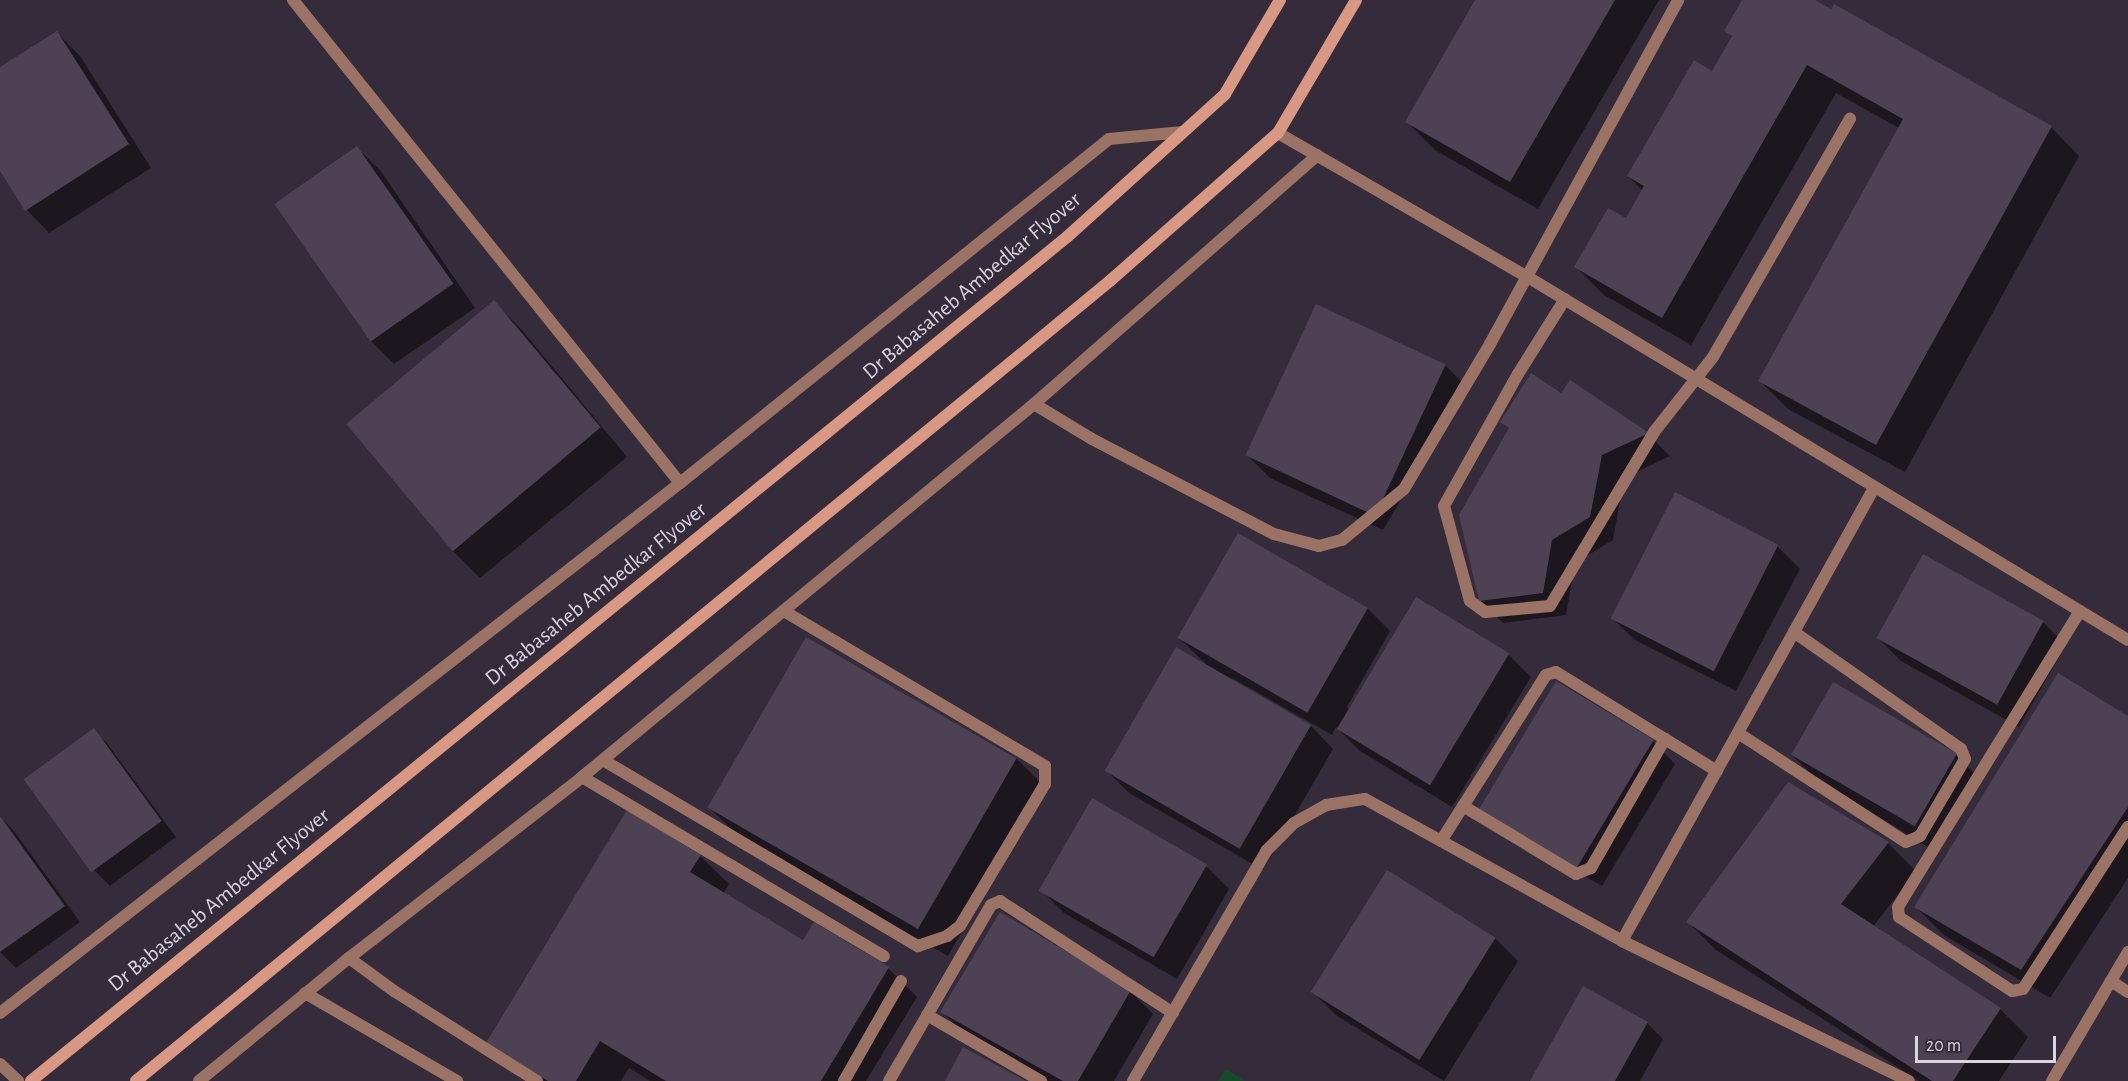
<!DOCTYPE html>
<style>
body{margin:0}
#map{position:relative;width:2128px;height:1081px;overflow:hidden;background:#352c3b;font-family:"Alegreya Sans",sans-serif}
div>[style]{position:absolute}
.green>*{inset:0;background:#134b29}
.shadow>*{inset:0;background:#0007}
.building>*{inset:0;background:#4c4253;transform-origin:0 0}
.minor>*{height:12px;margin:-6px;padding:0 6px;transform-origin:6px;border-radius:6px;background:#9b7365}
.tertiary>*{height:12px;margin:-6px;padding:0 6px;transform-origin:6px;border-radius:6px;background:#9b7365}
.secondary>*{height:12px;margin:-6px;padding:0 6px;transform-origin:6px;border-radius:6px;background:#d89882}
span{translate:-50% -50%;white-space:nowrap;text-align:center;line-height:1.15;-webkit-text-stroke:4.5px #352c3b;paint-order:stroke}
.street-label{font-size:22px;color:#dad4de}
.scale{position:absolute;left:1915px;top:1036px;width:141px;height:27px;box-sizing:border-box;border:3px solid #dad4de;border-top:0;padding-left:8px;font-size:18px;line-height:21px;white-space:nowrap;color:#dad4de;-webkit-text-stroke:4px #352c3b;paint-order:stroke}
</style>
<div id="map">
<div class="green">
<i style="clip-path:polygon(1226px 1069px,1245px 1081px,1218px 1081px)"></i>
</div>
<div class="shadow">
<i style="clip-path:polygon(1477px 0,1659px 0,1538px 209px,1435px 150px,1407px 122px)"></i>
<i style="clip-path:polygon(1743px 0,1812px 0,2051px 127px,2079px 156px,1905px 472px,1788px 409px,1760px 381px,1899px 128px,1836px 93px,1691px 345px,1604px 295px,1576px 267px,1626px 220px,1643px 191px,1628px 176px,1713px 73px,1733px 38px,1726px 30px)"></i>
<i style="clip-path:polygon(57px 33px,80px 56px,151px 168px,49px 233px,27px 210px,0 168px,0 69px)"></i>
<i style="clip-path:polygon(357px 148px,380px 170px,475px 308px,394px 364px,371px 341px)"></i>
<i style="clip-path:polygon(494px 302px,522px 330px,627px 457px,480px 578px,452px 550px)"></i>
<i style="clip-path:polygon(1445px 365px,1468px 388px,1383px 530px,1270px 478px,1247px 455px)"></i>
<i style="clip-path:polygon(1562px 395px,1648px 434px,1670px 456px,1624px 478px,1613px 540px,1575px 563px,1566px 615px,1503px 623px,1480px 600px,1510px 430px,1502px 422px)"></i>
<i style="clip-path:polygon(1777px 546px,1800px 569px,1736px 691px,1635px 640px,1612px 618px)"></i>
<i style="clip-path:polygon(1417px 599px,1508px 654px,1531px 677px,1452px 807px,1360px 751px,1336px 727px,1332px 735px,1232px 678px,1231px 680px,1311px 726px,1333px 749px,1263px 870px,1129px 793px,1106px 770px,1206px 664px,1178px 637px,1367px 608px,1390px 631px,1347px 707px,1349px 709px)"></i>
<i style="clip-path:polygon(2043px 622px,2066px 645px,2019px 727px,1901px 661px,1878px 638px)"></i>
<i style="clip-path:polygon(807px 639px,1017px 759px,1045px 787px,948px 956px,738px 836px,710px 808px)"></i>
<i style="clip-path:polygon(2128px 717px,2128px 878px,2050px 998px,1944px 935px,1916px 907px)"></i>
<i style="clip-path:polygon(93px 730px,109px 746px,176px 837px,110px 886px,94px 870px)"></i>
<i style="clip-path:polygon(1653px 741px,1675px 764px,1602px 886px,1507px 833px,1484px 810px)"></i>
<i style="clip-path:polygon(1791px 754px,1956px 755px,1979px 778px,1933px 850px,1814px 777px)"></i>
<i style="clip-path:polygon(1093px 801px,1206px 866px,1229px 889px,1177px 979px,1064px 913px,1041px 890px)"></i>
<i style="clip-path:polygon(0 817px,14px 831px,80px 922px,16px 968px,0 952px)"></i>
<i style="clip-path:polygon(1888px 843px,1916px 871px,1873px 927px,2000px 1009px,2028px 1037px,1999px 1081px,1919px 1081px,1716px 950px,1688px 922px)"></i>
<i style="clip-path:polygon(700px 856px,729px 884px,723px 894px,803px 942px,888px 968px,917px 997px,866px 1081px,650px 1081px,629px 1068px,621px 1081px,532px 1081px)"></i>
<i style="clip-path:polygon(1495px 938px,1518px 961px,1444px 1081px,1337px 1016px,1314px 993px)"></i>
<i style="clip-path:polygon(1583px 988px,1647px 1023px,1663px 1039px,1640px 1081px,1531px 1081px)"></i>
<i style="clip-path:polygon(1130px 991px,1153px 1014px,1114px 1081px,1048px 1081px,965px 1034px,942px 1012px)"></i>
</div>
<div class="building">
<i style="clip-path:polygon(1475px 0,1615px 0,1510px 182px,1405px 122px)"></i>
<i style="clip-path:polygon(1742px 0,1815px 0,1831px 9px,1834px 4px,2052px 126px,1876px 445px,1758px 381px,1903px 119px,1807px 65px,1662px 318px,1574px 267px,1608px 208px,1626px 218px,1644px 186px,1627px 176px,1694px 60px,1712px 71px,1732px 36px,1724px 31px)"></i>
<i style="clip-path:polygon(57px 31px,129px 144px,25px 211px,0 171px,0 67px)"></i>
<i style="left:357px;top:146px;width:168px;height:101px;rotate:55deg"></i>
<i style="left:494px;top:300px;width:166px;height:193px;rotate:50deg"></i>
<i style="left:1316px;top:304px;width:143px;height:167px;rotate:25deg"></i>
<i style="clip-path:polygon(1531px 373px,1561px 393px,1570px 380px,1649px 433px,1602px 455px,1590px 517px,1552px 540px,1543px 593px,1479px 601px,1459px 515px,1509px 428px,1500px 422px)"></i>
<i style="left:1675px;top:492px;width:116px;height:142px;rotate:27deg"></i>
<i style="left:1238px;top:533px;width:150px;height:121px;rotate:30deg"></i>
<i style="left:1923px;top:554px;width:138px;height:96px;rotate:29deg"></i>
<i style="left:1416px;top:597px;width:109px;height:154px;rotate:31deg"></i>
<i style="left:806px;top:637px;width:243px;height:197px;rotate:30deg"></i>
<i style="left:1176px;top:647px;width:156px;height:143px;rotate:30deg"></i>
<i style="clip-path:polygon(2058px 673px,2128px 716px,2128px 807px,2021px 970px,1914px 907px)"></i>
<i style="left:1556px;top:681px;width:114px;height:150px;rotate:31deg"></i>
<i style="left:1833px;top:682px;width:143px;height:84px;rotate:30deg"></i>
<i style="left:94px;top:728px;width:115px;height:87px;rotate:54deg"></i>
<i style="clip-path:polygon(1788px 782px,1889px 842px,1841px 904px,2001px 1008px,1953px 1081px,1932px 1081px,1686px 922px)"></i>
<i style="left:1092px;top:798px;width:133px;height:107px;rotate:30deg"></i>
<i style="clip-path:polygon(627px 810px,701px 855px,690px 872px,803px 940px,814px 922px,889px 967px,821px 1081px,666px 1081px,600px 1041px,576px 1081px,548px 1081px,486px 1043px)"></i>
<i style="clip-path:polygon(0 816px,65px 906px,0 952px)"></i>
<i style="left:1387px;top:870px;width:128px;height:144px;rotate:32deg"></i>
<i style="clip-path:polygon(1000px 912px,1131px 990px,1078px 1081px,1063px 1081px,940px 1012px)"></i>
<i style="clip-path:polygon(1583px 986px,1648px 1022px,1615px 1081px,1530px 1081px)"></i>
<i style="clip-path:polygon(963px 1047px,1026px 1081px,945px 1081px)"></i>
</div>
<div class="minor">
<i style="left:293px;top:0;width:619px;rotate:51.3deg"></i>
<i style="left:1565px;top:299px;width:89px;rotate:122.1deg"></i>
<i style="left:1518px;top:374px;width:151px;rotate:119.3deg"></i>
<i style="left:1444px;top:506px;width:98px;rotate:74.7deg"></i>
<i style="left:1470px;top:601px;width:19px;rotate:36deg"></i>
<i style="left:1485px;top:612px;width:65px;rotate:-5.3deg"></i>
<i style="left:1550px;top:606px;width:203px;rotate:-59.1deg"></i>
<i style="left:1654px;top:432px;width:95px;rotate:-51.8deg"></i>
<i style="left:1713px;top:357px;width:275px;rotate:-60.1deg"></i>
<i style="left:1034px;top:404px;width:68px;rotate:31.1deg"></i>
<i style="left:1092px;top:439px;width:205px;rotate:27.6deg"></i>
<i style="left:1274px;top:534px;width:47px;rotate:14.9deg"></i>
<i style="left:1319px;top:546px;width:24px;rotate:-15deg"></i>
<i style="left:1342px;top:540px;width:80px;rotate:-39.4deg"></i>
<i style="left:1404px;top:489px;width:169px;rotate:-59.3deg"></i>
<i style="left:1490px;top:344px;width:392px;rotate:-61.3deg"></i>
<i style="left:1874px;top:488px;width:518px;rotate:119.09deg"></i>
<i style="left:1622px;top:941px;width:319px;rotate:26deg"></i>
<i style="left:2080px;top:611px;width:347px;rotate:121.6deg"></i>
<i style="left:1898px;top:907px;width:10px;rotate:84deg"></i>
<i style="left:1899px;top:917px;width:135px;rotate:33.2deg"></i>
<i style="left:2012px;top:991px;width:11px;rotate:-10deg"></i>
<i style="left:2023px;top:989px;width:193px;rotate:-57.1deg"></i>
<i style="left:1738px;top:733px;width:200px;rotate:33deg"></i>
<i style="left:1906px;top:842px;width:15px;rotate:-23deg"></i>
<i style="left:1920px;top:836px;width:89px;rotate:-59.7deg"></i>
<i style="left:1965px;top:759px;width:11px;rotate:-112deg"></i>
<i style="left:1961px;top:749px;width:204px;rotate:-145deg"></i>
<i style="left:603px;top:760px;width:366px;rotate:30.6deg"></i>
<i style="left:918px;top:946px;width:31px;rotate:-19deg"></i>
<i style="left:947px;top:936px;width:16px;rotate:-38deg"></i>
<i style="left:960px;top:926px;width:165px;rotate:-59.1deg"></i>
<i style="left:1045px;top:784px;width:18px;rotate:-90deg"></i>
<i style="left:1045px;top:766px;width:304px;rotate:-149.3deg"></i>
<i style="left:582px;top:777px;width:351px;rotate:30.7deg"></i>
<i style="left:1463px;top:806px;width:132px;rotate:31deg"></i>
<i style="left:1576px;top:874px;width:16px;rotate:-22deg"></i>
<i style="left:1591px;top:868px;width:149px;rotate:-60.2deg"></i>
<i style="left:1441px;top:841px;width:196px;rotate:-57.7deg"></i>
<i style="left:1546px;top:675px;width:10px;rotate:-17deg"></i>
<i style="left:1556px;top:672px;width:189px;rotate:31.6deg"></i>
<i style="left:349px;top:958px;width:56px;rotate:36.3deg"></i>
<i style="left:394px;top:991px;width:169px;rotate:32.2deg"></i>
<i style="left:2111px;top:981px;width:20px;rotate:33deg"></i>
<i style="left:305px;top:993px;width:176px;rotate:30.1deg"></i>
<i style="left:0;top:1013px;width:862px;rotate:-37.93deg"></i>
<i style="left:680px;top:483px;width:550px;rotate:-38.72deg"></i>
<i style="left:1109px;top:139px;width:74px;rotate:-5.4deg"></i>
<i style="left:927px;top:1015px;width:132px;rotate:30.1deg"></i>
<i style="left:0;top:1064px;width:25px;rotate:43deg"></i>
<i style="left:199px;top:1081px;width:194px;rotate:-39.4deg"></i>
<i style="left:349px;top:958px;width:295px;rotate:-37.8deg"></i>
<i style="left:582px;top:777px;width:586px;rotate:-39.53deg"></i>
<i style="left:1034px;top:404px;width:377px;rotate:-41.3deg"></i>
<i style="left:844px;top:1081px;width:115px;rotate:-60.3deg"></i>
<i style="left:889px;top:1081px;width:203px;rotate:-59.9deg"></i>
<i style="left:991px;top:905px;width:10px;rotate:-24deg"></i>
<i style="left:1000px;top:901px;width:206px;rotate:32.9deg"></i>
<i style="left:1133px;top:1081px;width:267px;rotate:-59.9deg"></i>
<i style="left:1267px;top:850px;width:38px;rotate:-45deg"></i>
<i style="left:1294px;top:823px;width:37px;rotate:-29deg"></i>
<i style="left:1326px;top:805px;width:39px;rotate:-9deg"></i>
<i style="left:1365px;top:799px;width:294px;rotate:28.9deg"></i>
<i style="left:2052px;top:1081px;width:150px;rotate:-59.5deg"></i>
</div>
<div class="tertiary">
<i style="left:1278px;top:133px;width:286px;rotate:30deg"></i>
<i style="left:1526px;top:276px;width:703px;rotate:31.16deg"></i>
</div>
<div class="secondary">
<i style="left:31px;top:1081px;width:1336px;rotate:-39.17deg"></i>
<i style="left:1067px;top:237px;width:213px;rotate:-42.1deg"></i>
<i style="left:1225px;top:94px;width:109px;rotate:-59.7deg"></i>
<i style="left:136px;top:1081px;width:1262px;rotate:-39.4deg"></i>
<i style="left:1111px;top:280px;width:222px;rotate:-41.4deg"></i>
<i style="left:1278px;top:133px;width:154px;rotate:-59.6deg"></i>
</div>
<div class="street-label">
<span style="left:972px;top:286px;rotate:-40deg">Dr Babasaheb Ambedkar Flyover</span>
<span style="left:596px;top:594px;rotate:-39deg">Dr Babasaheb Ambedkar Flyover</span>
<span style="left:219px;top:900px;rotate:-39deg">Dr Babasaheb Ambedkar Flyover</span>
</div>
<div class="scale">20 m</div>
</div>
